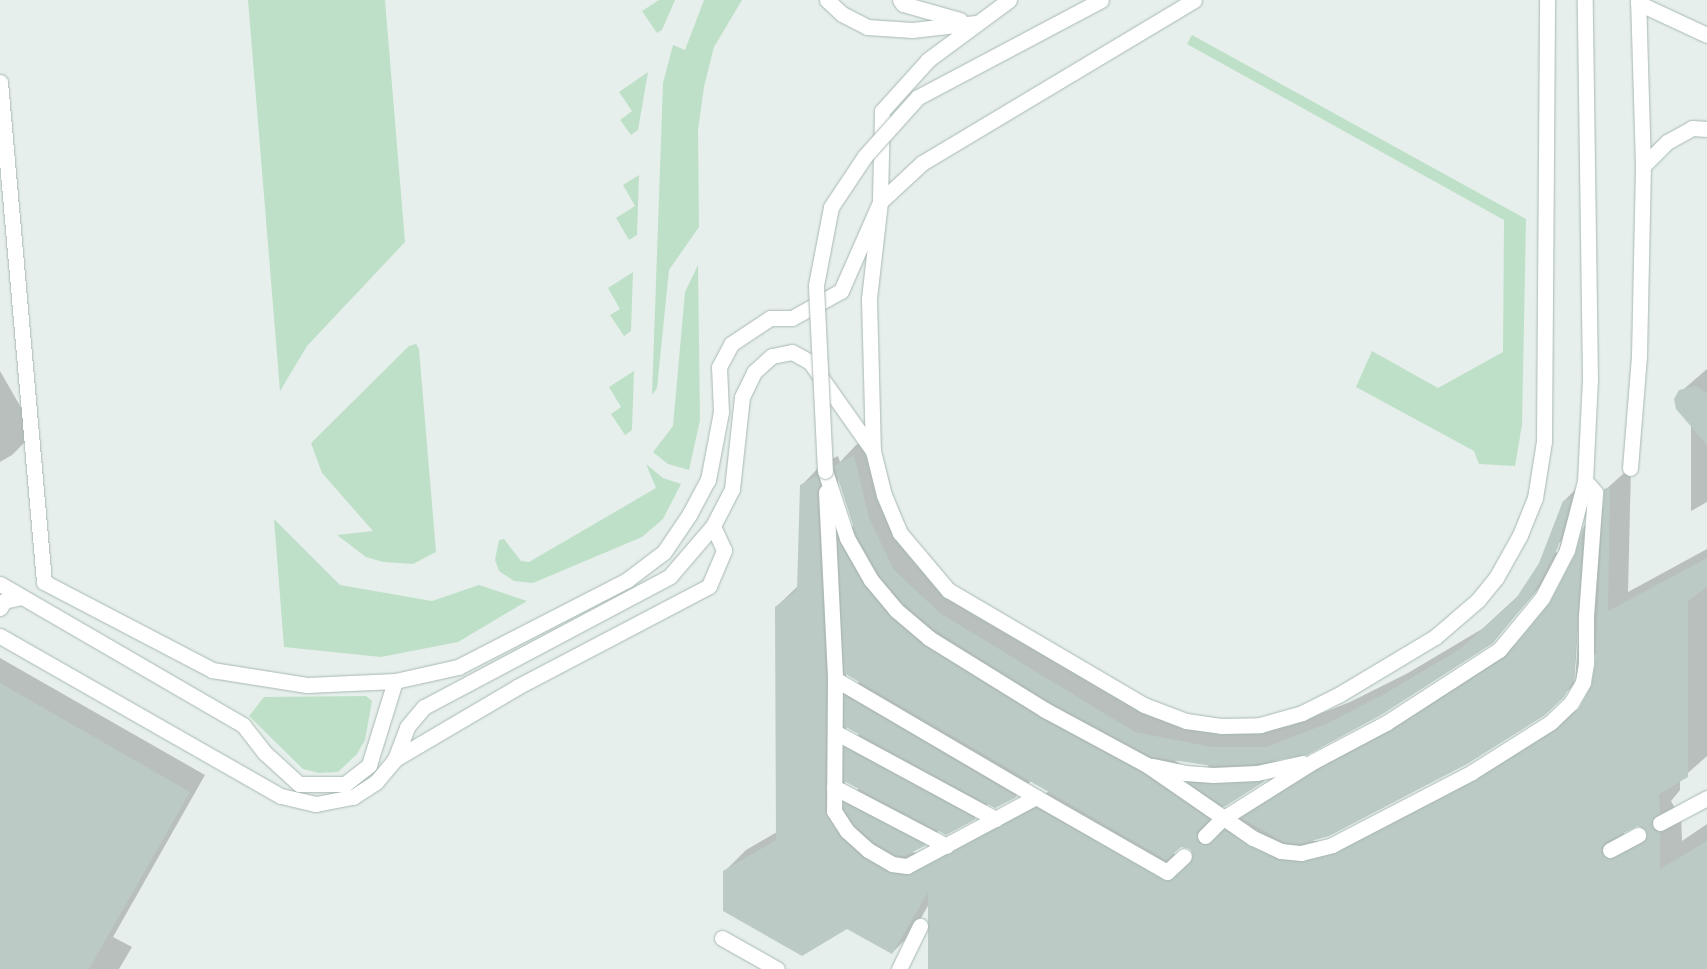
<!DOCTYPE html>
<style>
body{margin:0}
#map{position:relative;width:1707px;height:969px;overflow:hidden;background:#e6efeb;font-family:"PT Sans",sans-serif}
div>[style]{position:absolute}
.green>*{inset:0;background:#bfe0c8}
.shadow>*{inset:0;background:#0003}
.building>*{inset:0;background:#bbcac4}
.roads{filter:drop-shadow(0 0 1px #a8b8b2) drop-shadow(0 0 1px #a8b8b2)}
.lane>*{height:15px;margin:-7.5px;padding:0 7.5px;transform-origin:7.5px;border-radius:7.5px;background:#fff}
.bridges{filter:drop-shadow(0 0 1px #a8b8b2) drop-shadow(0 0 1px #a8b8b2)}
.lane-bridge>*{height:15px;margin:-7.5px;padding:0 7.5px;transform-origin:7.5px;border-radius:7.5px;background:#fff}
span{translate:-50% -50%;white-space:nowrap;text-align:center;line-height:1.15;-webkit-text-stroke:4.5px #f7fbf9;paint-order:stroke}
</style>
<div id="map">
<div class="green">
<i style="clip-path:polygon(248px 0,385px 0,405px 242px,307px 346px,280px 391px)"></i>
<i style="clip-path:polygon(659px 0,675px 0,662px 30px,657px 33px,642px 11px)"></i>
<i style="clip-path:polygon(704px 0,742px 0,714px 47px,704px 87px,698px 130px,699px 227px,669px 270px,657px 388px,652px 395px,663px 83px,673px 45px,685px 50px)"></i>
<i style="clip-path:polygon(1192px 35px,1526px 219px,1522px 425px,1515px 466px,1479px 464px,1474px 451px,1356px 387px,1372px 351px,1438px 388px,1503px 352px,1504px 220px,1187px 44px)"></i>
<i style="clip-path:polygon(648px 72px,638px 130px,631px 135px,620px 120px,632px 111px,619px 92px)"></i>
<i style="clip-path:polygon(639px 175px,637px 235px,629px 240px,616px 218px,635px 206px,623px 185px)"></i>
<i style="clip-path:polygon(698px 265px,700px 420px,689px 470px,668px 464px,653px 452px,673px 426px,685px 292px)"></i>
<i style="clip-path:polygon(633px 272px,631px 331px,624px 336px,610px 315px,620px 309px,608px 288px)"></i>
<i style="clip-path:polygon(416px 344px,419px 349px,436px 552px,413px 564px,383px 562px,366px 557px,337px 535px,373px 531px,322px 473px,311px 443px,409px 346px)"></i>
<i style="clip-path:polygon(634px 371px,632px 430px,625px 435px,611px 414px,621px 407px,609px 387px)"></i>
<i style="clip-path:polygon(646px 464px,663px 478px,681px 484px,663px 519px,642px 537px,533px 583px,514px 581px,499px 571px,495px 560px,499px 540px,504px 539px,521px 561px,529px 562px,656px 488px)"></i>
<i style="clip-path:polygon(274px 519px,340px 585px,432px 601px,479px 585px,527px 601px,458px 642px,381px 657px,284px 647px)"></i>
<i style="clip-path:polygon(366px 696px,372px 701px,365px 740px,357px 754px,338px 772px,319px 773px,303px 769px,249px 716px,264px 697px)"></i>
</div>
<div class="shadow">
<i style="clip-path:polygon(1707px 369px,1707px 502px,1691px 511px,1691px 425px,1678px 394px)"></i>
<i style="clip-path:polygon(0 371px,35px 432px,12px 455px,0 462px)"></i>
<i style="clip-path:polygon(evenodd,875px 435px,889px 497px,915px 549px,961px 592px,1156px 712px,1233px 727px,1289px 726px,1350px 702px,1408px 673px,1482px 629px,1519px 595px,1540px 564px,1564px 501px,1585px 480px,1555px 570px,1492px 642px,1270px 760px,1283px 761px,1264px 780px,1217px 811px,1250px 811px,1263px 798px,1413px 710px,1519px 642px,1551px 603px,1577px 555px,1584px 526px,1604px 506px,1605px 490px,1631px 467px,1628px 592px,1707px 549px,1707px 756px,1680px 780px,1680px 790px,1671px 801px,1676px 810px,1681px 811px,1682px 841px,1707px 824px,1707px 969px,930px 969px,929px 904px,913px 932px,892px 953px,847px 927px,724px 872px,746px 850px,777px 832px,776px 607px,799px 585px,801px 486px,822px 464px,838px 456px,840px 462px,856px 445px,875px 435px,838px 476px,854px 525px,841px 539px,838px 476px,875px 435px,1561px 541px,1558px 553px,1555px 552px,1558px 544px,1561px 541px,875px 435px,1583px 557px,1575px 684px,1597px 652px,1592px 687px,1579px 709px,1499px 759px,1322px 842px,1309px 840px,1544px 714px,1574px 685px,1583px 557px,875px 435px,846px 673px,860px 681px,846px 695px,846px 673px,875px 435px,846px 726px,860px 733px,846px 747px,846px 726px,875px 435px,1173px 759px,1210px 764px,1198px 776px,1173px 759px,875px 435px,845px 781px,859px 788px,850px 798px,845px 790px,845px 781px,875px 435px,1031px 781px,1050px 791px,928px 855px,911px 852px,925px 844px,939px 830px,946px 833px,975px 818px,989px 803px,995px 807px,1016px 796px,1031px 781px,875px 435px,1638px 824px,1647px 831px,1632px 839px,1622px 832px,1638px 824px,875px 435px,1182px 845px,1191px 848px,1193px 858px,1185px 860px,1173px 853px,1182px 845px)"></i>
<i style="clip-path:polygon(0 658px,205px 775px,113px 937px,132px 947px,119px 969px,0 969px)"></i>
</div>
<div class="building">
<i style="clip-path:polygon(1696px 386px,1707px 393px,1707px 445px,1676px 409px,1674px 399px,1679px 390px)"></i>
<i style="clip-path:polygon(854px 455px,869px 518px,894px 570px,940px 613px,1135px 732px,1212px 747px,1267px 747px,1328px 723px,1386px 693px,1460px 649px,1515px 600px,1539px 563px,1563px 501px,1571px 499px,1558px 547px,1534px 593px,1493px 643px,1381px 715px,1307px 755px,1256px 764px,1213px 766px,1152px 757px,1050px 702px,935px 630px,903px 603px,879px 575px,856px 534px,834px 466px)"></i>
<i style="clip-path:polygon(evenodd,817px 476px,820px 485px,817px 492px,826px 679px,825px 811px,841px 838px,862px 857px,887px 872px,906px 875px,1036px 808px,1168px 881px,1191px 862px,1193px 854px,1190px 849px,1181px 847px,1166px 860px,844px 673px,838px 540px,864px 586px,890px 617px,923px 645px,1040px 718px,1142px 773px,1209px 819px,1196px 833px,1199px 843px,1208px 845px,1224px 830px,1277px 860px,1300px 862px,1336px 853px,1476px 780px,1556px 730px,1578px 710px,1591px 686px,1595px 664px,1604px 489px,1610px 487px,1608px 611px,1707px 558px,1707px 587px,1688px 601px,1688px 777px,1659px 794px,1660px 813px,1651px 823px,1655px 831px,1660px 832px,1660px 869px,1707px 841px,1707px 969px,928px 969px,928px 892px,892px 954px,847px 929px,802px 956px,723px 911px,723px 871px,776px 840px,775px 607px,797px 590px,800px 485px,817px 476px,1638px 826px,1646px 831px,1643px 843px,1614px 858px,1602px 855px,1601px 849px,1605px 842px,1638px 826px)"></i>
<i style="clip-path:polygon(1583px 525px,1574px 679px,1564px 697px,1545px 715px,1467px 764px,1329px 836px,1300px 844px,1284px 842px,1241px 818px,1319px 769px,1391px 731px,1504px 658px,1550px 602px,1575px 554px)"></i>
<i style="clip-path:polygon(0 683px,190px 792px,89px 969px,0 969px)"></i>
<i style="clip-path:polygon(844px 695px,1017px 797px,995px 808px,844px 726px)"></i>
<i style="clip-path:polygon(844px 747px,976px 819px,946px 835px,844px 781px)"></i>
<i style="clip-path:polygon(1265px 781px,1224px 807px,1189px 783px,1213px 784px)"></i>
<i style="clip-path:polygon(843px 802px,926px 845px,905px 856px,895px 855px,874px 842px,854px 825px,843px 808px)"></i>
</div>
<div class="roads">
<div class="lane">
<i style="left:827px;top:0;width:21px;rotate:43deg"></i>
<i style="left:842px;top:14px;width:28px;rotate:27deg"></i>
<i style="left:867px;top:27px;width:45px;rotate:3.8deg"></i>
<i style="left:912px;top:30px;width:62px;rotate:-6.4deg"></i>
<i style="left:900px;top:0;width:5px;rotate:53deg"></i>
<i style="left:903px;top:4px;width:59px;rotate:15.7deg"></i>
<i style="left:1009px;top:0;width:101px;rotate:143.5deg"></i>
<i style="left:928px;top:60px;width:69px;rotate:132deg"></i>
<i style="left:882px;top:111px;width:91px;rotate:91.3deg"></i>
<i style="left:880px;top:202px;width:98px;rotate:96.5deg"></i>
<i style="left:869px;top:299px;width:152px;rotate:88.5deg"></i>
<i style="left:873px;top:451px;width:45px;rotate:76deg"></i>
<i style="left:884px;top:495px;width:41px;rotate:67.2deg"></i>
<i style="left:900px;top:533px;width:75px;rotate:49.9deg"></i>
<i style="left:948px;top:590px;width:227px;rotate:30.4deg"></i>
<i style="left:1144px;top:705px;width:45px;rotate:20.9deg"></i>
<i style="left:1186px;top:721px;width:35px;rotate:8deg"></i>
<i style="left:1221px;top:726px;width:39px;rotate:-1deg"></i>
<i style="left:1260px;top:725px;width:44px;rotate:-15.9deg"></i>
<i style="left:1302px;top:713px;width:42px;rotate:-26.6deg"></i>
<i style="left:1340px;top:694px;width:111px;rotate:-31deg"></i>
<i style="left:1435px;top:637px;width:57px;rotate:-40.7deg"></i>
<i style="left:1478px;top:600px;width:28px;rotate:-51deg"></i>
<i style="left:1496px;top:578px;width:49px;rotate:-60.8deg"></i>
<i style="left:1520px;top:535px;width:40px;rotate:-68deg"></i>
<i style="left:1535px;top:498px;width:58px;rotate:-81deg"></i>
<i style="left:1544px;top:441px;width:441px;rotate:-89.6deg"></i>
<i style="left:1638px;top:3px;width:76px;rotate:24.9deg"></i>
<i style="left:0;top:82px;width:502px;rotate:84.97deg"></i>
<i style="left:44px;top:582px;width:190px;rotate:27.6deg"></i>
<i style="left:212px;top:670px;width:96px;rotate:9deg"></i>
<i style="left:307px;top:685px;width:88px;rotate:-2.6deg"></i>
<i style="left:395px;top:681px;width:65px;rotate:-12.5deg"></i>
<i style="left:458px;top:667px;width:190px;rotate:-27.2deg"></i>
<i style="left:627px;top:580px;width:46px;rotate:-37.1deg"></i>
<i style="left:664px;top:552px;width:45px;rotate:-56deg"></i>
<i style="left:689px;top:515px;width:40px;rotate:-62deg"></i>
<i style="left:708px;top:480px;width:69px;rotate:-79.2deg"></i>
<i style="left:721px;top:412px;width:45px;rotate:-92.5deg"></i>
<i style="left:719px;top:367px;width:26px;rotate:-62deg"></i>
<i style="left:731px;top:344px;width:47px;rotate:-33.7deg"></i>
<i style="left:770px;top:318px;width:22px"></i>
<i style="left:792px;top:318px;width:56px;rotate:-28.9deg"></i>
<i style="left:841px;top:291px;width:97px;rotate:-66.3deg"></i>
<i style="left:880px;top:202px;width:57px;rotate:-42.9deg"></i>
<i style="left:922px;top:163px;width:317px;rotate:-30.9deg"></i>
<i style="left:1643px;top:166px;width:34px;rotate:-45deg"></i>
<i style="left:1667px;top:142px;width:29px;rotate:-29deg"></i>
<i style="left:1692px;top:128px;width:15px;rotate:4deg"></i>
<i style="left:1630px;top:468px;width:112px;rotate:-85.4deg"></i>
<i style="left:1639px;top:356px;width:190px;rotate:-88.8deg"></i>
<i style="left:1643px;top:166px;width:166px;rotate:-91.7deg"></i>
<i style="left:825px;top:471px;width:71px;rotate:71.8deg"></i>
<i style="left:847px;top:538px;width:48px;rotate:60.3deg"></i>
<i style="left:871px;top:580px;width:39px;rotate:50deg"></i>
<i style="left:896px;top:610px;width:43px;rotate:40.3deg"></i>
<i style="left:929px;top:638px;width:137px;rotate:31.8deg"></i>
<i style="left:1045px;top:710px;width:116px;rotate:28.3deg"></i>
<i style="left:1147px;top:765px;width:129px;rotate:34.6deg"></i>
<i style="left:1253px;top:838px;width:31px;rotate:25deg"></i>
<i style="left:1281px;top:851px;width:20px;rotate:6deg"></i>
<i style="left:1301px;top:853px;width:32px;rotate:-14deg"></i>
<i style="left:1332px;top:845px;width:158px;rotate:-27.5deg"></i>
<i style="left:1472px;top:772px;width:93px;rotate:-32.3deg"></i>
<i style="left:1551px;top:722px;width:28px;rotate:-44deg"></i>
<i style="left:1571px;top:703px;width:24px;rotate:-60deg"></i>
<i style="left:1583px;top:682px;width:19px;rotate:-81deg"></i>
<i style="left:1586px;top:663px;width:47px;rotate:-90deg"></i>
<i style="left:1586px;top:616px;width:124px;rotate:-85.8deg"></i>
<i style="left:1595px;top:492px;width:15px;rotate:-132deg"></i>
<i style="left:826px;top:492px;width:187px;rotate:87.2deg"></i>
<i style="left:835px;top:679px;width:132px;rotate:90.4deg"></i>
<i style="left:834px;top:811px;width:24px;rotate:57deg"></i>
<i style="left:847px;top:831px;width:28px;rotate:42deg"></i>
<i style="left:868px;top:850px;width:28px;rotate:30deg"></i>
<i style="left:892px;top:864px;width:15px;rotate:8deg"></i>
<i style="left:907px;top:866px;width:146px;rotate:-28.1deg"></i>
<i style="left:1036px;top:797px;width:151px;rotate:29.8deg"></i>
<i style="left:1167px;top:872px;width:23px;rotate:-43deg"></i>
<i style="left:0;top:584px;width:281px;rotate:30.1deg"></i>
<i style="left:243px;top:725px;width:36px;rotate:52deg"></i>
<i style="left:265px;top:753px;width:46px;rotate:42.4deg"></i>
<i style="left:299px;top:784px;width:46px"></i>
<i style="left:345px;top:784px;width:31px;rotate:-38deg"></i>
<i style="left:369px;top:765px;width:88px;rotate:-72.8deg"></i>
<i style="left:0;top:608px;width:8px;rotate:-60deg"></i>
<i style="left:4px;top:601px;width:18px;rotate:-13deg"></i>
<i style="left:0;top:636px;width:323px;rotate:29.7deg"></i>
<i style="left:281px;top:796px;width:36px;rotate:13deg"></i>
<i style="left:316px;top:804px;width:38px;rotate:-11deg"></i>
<i style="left:353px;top:797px;width:27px;rotate:-33deg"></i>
<i style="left:376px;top:782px;width:30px;rotate:-50deg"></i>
<i style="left:395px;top:759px;width:34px;rotate:-69deg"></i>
<i style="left:407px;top:727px;width:26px;rotate:-50deg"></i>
<i style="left:424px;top:707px;width:279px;rotate:-28deg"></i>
<i style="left:670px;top:576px;width:66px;rotate:-49.3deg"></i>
<i style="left:713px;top:526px;width:42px;rotate:-62.8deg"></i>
<i style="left:732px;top:489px;width:93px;rotate:-83.8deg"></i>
<i style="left:742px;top:397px;width:28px;rotate:-64deg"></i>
<i style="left:754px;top:372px;width:24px;rotate:-42deg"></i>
<i style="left:772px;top:356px;width:20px;rotate:-11deg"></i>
<i style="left:792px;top:352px;width:21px;rotate:29deg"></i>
<i style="left:810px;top:362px;width:109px;rotate:54.7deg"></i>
<i style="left:835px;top:679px;width:233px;rotate:30.4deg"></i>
<i style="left:835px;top:732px;width:183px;rotate:28.4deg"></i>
<i style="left:395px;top:759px;width:142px;rotate:-30.5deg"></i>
<i style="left:517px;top:687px;width:217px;rotate:-27.7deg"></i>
<i style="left:709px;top:586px;width:39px;rotate:-67deg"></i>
<i style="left:724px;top:550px;width:26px;rotate:-115deg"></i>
<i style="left:1153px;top:766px;width:33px;rotate:12deg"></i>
<i style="left:1185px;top:773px;width:28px;rotate:4deg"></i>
<i style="left:1213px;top:775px;width:44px;rotate:-2.6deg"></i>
<i style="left:1257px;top:773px;width:47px;rotate:-12.3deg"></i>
<i style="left:834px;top:787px;width:127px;rotate:27.6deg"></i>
<i style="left:1660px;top:823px;width:53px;rotate:-28deg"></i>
<i style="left:1205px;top:836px;width:24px;rotate:-45deg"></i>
<i style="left:1222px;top:819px;width:109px;rotate:-32.2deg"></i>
<i style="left:1314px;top:761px;width:81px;rotate:-27.8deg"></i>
<i style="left:1386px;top:723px;width:135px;rotate:-32.9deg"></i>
<i style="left:1499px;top:650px;width:67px;rotate:-50.4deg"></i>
<i style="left:1542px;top:598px;width:54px;rotate:-62.5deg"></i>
<i style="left:1567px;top:550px;width:71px;rotate:-75.4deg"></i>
<i style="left:1585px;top:481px;width:101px;rotate:-87.2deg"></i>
<i style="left:1590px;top:380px;width:380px;rotate:-90.8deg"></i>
<i style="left:1610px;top:850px;width:32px;rotate:-28deg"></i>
<i style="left:722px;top:938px;width:63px;rotate:29.4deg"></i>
<i style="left:899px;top:969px;width:48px;rotate:-64deg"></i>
</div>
</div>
<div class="bridges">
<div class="lane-bridge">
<i style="left:825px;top:471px;width:186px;rotate:-92.8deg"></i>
<i style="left:816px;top:285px;width:79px;rotate:-79.1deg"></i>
<i style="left:831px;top:207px;width:61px;rotate:-56.3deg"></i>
<i style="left:865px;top:156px;width:79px;rotate:-48.1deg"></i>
<i style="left:918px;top:97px;width:207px;rotate:-27.9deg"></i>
</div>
</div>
</div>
